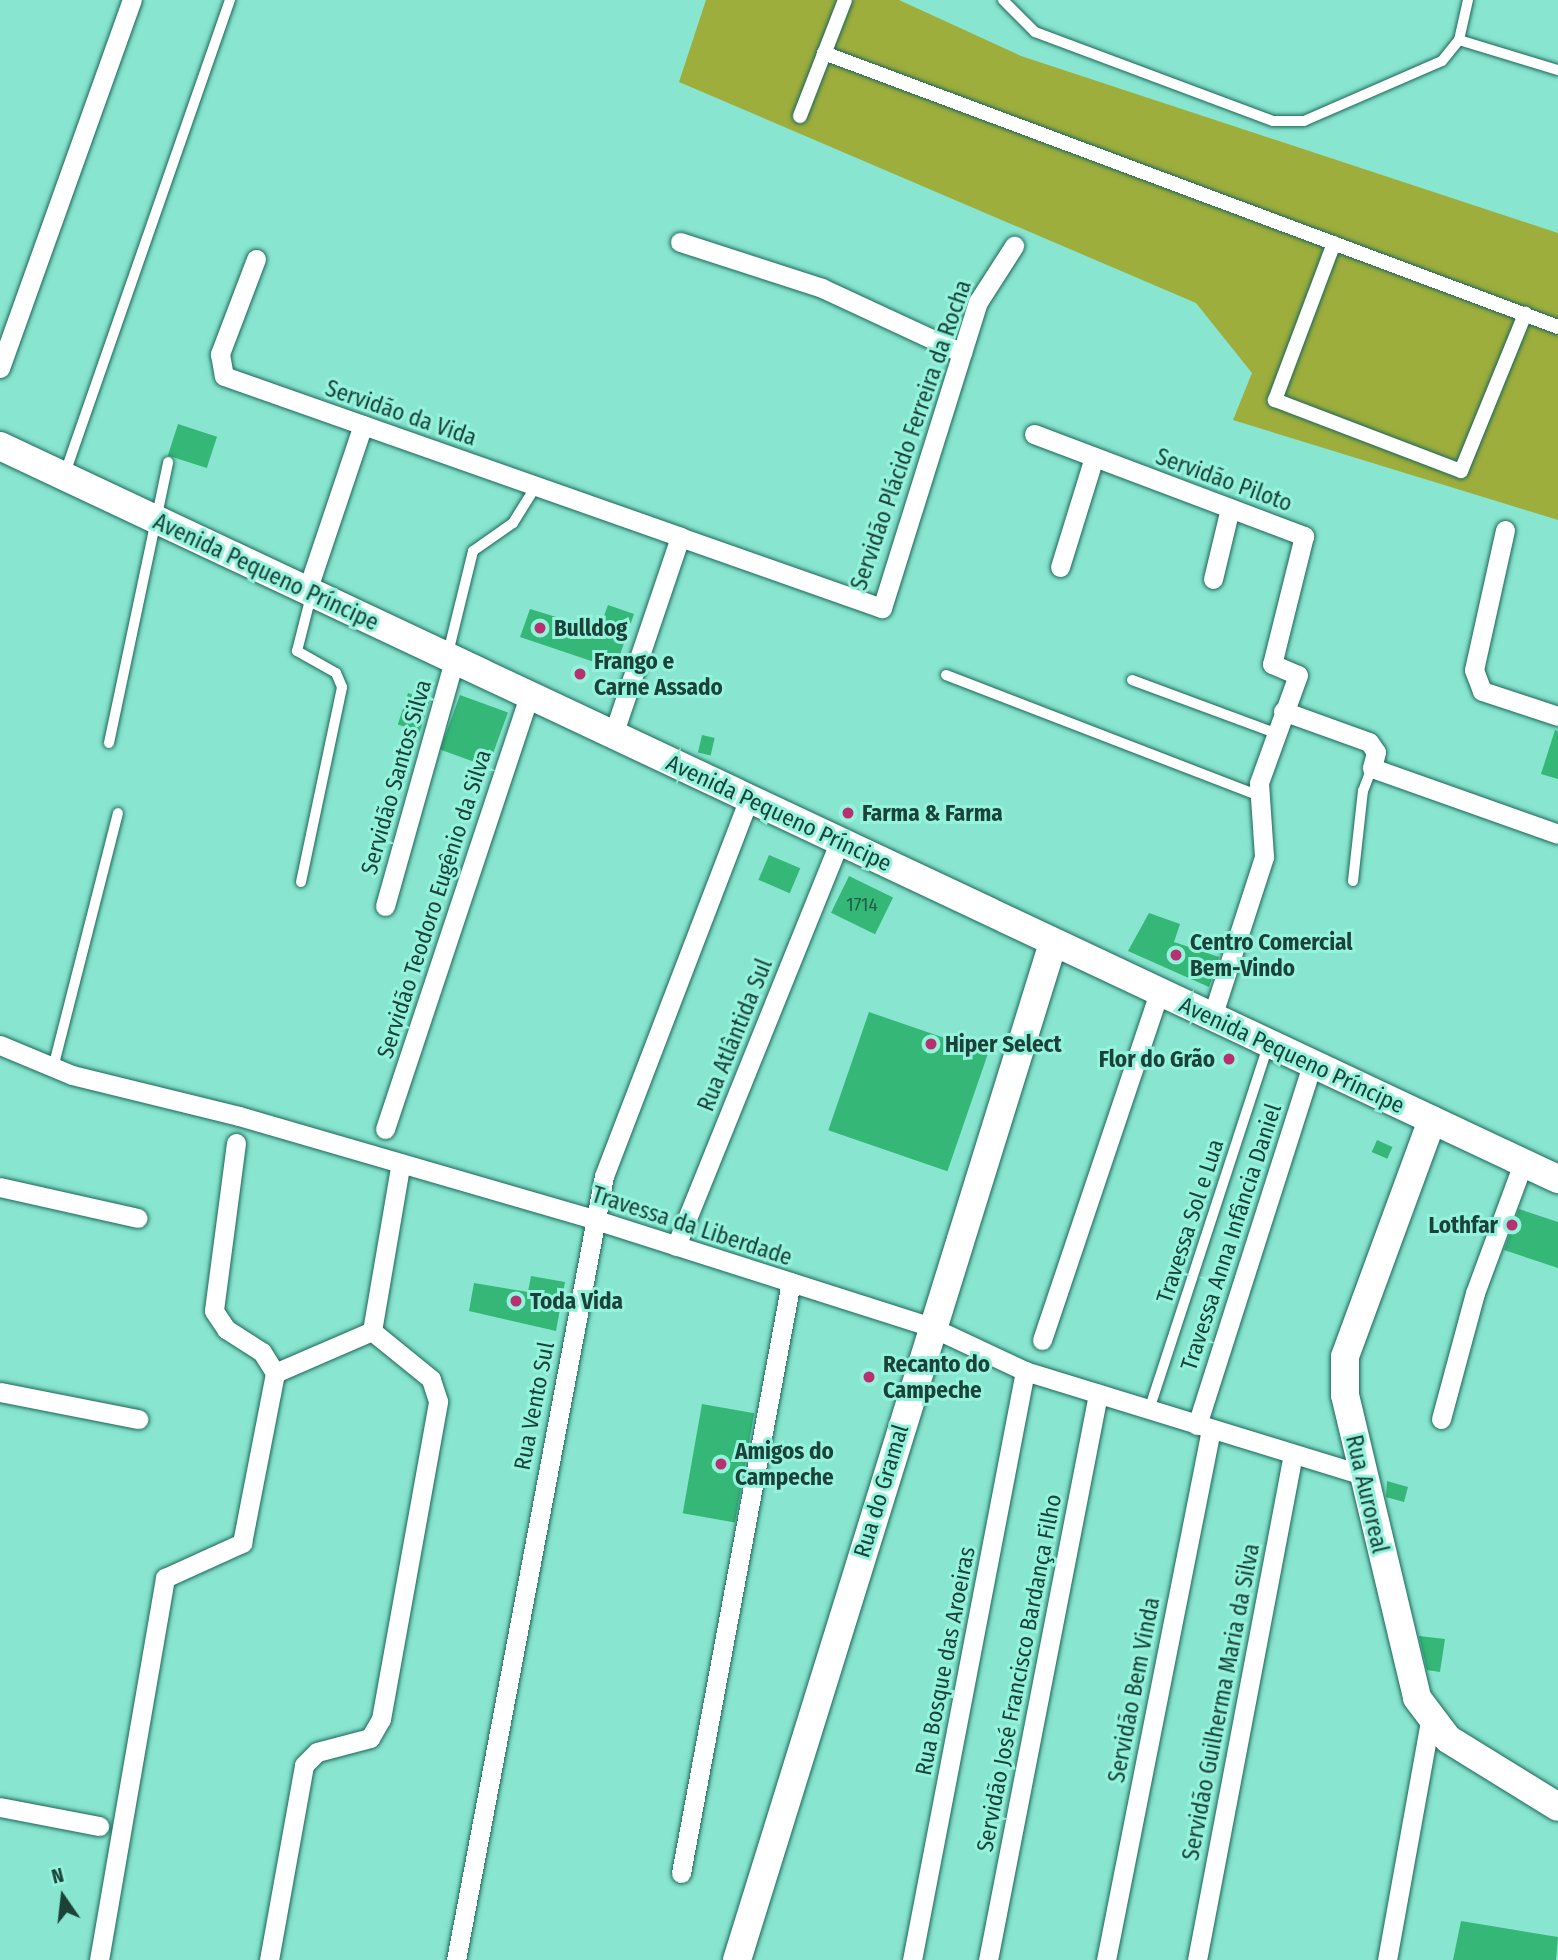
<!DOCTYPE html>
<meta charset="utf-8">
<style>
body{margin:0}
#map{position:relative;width:1558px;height:1960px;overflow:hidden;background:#88e5cf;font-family:"Fira Sans Condensed",sans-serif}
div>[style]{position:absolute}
.green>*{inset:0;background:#9eae3c}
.building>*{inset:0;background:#35b777;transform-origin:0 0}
.roads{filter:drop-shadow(0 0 2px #1c6759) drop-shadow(0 0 2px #1c6759)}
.service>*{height:10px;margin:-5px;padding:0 5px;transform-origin:5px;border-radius:5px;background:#fff}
.pedestrian>*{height:14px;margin:-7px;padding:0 7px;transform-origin:7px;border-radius:7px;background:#fff}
.minor>*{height:19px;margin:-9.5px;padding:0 9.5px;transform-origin:9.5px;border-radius:9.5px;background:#fff}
.secondary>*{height:28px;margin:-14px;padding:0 14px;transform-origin:14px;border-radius:14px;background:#fff}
.dots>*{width:19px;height:19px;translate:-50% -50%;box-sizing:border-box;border:4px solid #95f2dc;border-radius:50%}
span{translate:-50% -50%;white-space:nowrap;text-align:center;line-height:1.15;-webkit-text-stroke:6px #95f2dc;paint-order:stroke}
.number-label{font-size:19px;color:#215f48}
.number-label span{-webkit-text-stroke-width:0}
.street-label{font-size:23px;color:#1a4239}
.poi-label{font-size:23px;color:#1a4239;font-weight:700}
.left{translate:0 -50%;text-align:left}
.right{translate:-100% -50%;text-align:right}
.north{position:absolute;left:28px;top:1862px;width:70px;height:70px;-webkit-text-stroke:5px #95f2dc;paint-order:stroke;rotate:346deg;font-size:19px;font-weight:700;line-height:28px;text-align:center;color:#1a4239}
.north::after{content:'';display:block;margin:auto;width:24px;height:32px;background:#1a4239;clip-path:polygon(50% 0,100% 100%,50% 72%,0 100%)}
</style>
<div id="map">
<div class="green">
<i style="clip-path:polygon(706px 0,899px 0,1021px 56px,1558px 233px,1558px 520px,1233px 420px,1252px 373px,1196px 303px,679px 82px)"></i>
</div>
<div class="building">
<i style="left:178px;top:424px;width:41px;height:33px;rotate:18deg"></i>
<i style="clip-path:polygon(608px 605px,634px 614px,615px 669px,520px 637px,530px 609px,599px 630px)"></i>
<i style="left:408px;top:693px;width:23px;height:33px;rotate:18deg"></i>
<i style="left:460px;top:695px;width:51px;height:58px;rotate:20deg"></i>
<i style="clip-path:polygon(1555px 730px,1558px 731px,1558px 779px,1541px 774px)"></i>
<i style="left:702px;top:735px;width:13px;height:18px;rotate:13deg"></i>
<i style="left:769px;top:855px;width:34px;height:27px;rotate:23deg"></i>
<i style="left:849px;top:876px;width:49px;height:41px;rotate:26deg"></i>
<i style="clip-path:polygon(1149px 913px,1180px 924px,1174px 942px,1219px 957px,1209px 987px,1128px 951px)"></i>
<i style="left:869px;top:1012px;width:126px;height:125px;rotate:19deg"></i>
<i style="left:1377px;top:1140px;width:17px;height:13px;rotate:24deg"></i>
<i style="clip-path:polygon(1519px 1209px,1558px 1222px,1558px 1268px,1504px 1250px)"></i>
<i style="clip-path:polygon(531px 1276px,565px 1282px,556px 1331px,469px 1311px,474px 1283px,528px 1292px)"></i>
<i style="left:702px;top:1404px;width:53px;height:111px;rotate:10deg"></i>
<i style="clip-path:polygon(1387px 1481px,1408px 1487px,1404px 1502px,1386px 1497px)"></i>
<i style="clip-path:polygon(1419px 1636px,1445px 1639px,1440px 1672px,1427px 1670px)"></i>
<i style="clip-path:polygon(1461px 1921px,1558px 1937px,1556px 1960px,1453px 1960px)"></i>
</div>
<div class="roads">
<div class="service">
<i style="left:1003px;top:0;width:45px;rotate:45deg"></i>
<i style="left:1035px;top:32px;width:254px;rotate:20.5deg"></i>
<i style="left:1273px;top:121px;width:31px"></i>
<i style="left:1304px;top:121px;width:150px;rotate:-23.5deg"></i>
<i style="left:1442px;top:61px;width:27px;rotate:-51deg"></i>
<i style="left:1459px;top:40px;width:41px;rotate:-77.3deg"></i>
<i style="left:1459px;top:40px;width:103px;rotate:16.9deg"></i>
<i style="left:65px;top:473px;width:501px;rotate:-70.77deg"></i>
<i style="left:448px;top:653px;width:105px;rotate:-76.2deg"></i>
<i style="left:473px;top:551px;width:49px;rotate:-35deg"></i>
<i style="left:513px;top:523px;width:44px;rotate:-58.1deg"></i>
<i style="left:946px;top:675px;width:333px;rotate:21.1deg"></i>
<i style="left:1132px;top:680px;width:153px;rotate:20.3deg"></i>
<i style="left:109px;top:743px;width:287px;rotate:-78.1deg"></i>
<i style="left:1353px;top:881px;width:91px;rotate:-83.7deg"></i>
<i style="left:1363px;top:791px;width:25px;rotate:-69deg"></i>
<i style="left:301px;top:882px;width:199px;rotate:-78.1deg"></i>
<i style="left:342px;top:687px;width:15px;rotate:-113deg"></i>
<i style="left:336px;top:673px;width:45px;rotate:-150.6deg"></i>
<i style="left:297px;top:651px;width:57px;rotate:-75.7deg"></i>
<i style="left:53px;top:1068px;width:263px;rotate:-75.7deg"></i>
<i style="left:1149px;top:1410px;width:384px;rotate:-71.9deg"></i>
</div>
<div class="pedestrian">
<i style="left:824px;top:53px;width:783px;rotate:20.47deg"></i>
<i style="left:800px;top:116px;width:124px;rotate:-68.8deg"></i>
<i style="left:1334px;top:243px;width:168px;rotate:110.6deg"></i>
<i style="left:1275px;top:400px;width:199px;rotate:20.9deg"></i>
<i style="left:1461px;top:471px;width:170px;rotate:-67.8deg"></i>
</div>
<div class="minor">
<i style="left:680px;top:242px;width:149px;rotate:17.9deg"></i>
<i style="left:822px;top:288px;width:154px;rotate:24.9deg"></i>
<i style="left:256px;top:259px;width:102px;rotate:110.8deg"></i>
<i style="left:220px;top:354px;width:22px;rotate:80deg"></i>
<i style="left:224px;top:376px;width:484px;rotate:19.4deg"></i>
<i style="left:0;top:368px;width:391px;rotate:-70.3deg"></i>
<i style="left:1034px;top:434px;width:289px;rotate:20.7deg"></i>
<i style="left:1304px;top:536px;width:132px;rotate:104deg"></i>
<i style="left:1272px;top:664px;width:28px;rotate:23deg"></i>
<i style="left:1298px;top:675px;width:115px;rotate:109.9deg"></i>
<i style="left:1259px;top:783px;width:74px;rotate:86.1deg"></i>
<i style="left:1264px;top:857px;width:168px;rotate:108deg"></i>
<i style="left:1505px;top:530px;width:143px;rotate:102.5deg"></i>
<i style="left:1474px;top:670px;width:22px;rotate:69deg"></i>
<i style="left:1482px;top:691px;width:80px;rotate:18.2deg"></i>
<i style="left:1060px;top:567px;width:115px;rotate:-72.8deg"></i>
<i style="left:1213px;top:579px;width:73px;rotate:-76.5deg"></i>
<i style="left:307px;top:591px;width:175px;rotate:-71.4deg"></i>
<i style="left:1283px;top:711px;width:91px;rotate:19.8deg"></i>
<i style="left:1369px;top:742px;width:12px;rotate:55deg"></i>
<i style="left:1376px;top:752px;width:16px;rotate:104deg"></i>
<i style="left:1372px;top:768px;width:197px;rotate:19.5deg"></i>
<i style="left:613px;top:735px;width:209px;rotate:-71.3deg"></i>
<i style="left:680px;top:537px;width:214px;rotate:19.4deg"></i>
<i style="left:882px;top:608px;width:321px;rotate:-72.6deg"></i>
<i style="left:978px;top:302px;width:67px;rotate:-57.3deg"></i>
<i style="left:385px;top:906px;width:255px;rotate:-74.3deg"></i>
<i style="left:0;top:1045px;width:78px;rotate:22.6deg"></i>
<i style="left:72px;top:1075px;width:172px;rotate:13.8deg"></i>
<i style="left:239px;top:1116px;width:369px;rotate:16.2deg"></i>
<i style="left:593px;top:1219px;width:355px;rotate:17.7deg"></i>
<i style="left:931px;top:1327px;width:104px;rotate:25.1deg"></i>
<i style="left:1025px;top:1371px;width:354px;rotate:17.1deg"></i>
<i style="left:385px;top:1129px;width:457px;rotate:-71.6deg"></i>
<i style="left:236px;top:1143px;width:169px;rotate:97.5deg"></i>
<i style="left:214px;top:1311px;width:22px;rotate:56deg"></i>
<i style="left:226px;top:1329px;width:43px;rotate:32.6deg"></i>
<i style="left:262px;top:1352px;width:25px;rotate:58deg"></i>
<i style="left:0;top:1187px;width:141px;rotate:12.7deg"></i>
<i style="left:676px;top:1246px;width:436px;rotate:-68deg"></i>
<i style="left:1042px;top:1340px;width:367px;rotate:-71.4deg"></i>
<i style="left:0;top:1392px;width:141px;rotate:11.1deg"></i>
<i style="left:1441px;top:1419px;width:131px;rotate:-74.9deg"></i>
<i style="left:1475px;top:1293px;width:139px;rotate:-69.7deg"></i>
<i style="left:1197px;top:1425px;width:379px;rotate:-72.3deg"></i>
<i style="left:0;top:1807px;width:101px;rotate:10.9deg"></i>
<i style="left:681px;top:1873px;width:601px;rotate:-79.46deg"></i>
<i style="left:99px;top:1960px;width:388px;rotate:-80.2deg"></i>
<i style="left:165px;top:1578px;width:85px;rotate:-24.4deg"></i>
<i style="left:242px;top:1543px;width:173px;rotate:-79deg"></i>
<i style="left:275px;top:1373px;width:106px;rotate:-23.4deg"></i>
<i style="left:372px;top:1331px;width:166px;rotate:-80.3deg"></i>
<i style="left:269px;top:1960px;width:198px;rotate:-79.8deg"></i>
<i style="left:304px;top:1765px;width:18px;rotate:-45deg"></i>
<i style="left:317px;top:1752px;width:55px;rotate:-14.8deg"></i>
<i style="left:370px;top:1738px;width:22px;rotate:-60deg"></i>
<i style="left:381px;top:1719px;width:323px;rotate:-79.8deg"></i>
<i style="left:438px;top:1401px;width:23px;rotate:-108deg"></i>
<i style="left:431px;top:1379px;width:76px;rotate:-140.9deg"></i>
<i style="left:456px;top:1960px;width:798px;rotate:-79.31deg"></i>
<i style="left:604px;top:1176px;width:404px;rotate:-69deg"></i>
<i style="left:912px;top:1960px;width:600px;rotate:-79.14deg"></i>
<i style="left:988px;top:1960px;width:577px;rotate:-79deg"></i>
<i style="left:1106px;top:1960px;width:541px;rotate:-78.81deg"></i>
<i style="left:1197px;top:1960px;width:515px;rotate:-79.26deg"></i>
<i style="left:1387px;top:1960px;width:243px;rotate:-79.8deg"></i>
</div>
<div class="secondary">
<i style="left:0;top:446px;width:1722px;rotate:25.2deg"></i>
<i style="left:1432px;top:1120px;width:252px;rotate:110.2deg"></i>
<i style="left:1345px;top:1357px;width:38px;rotate:90deg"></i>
<i style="left:1345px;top:1395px;width:311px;rotate:76.6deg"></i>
<i style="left:1417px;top:1698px;width:51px;rotate:52.9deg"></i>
<i style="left:1448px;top:1739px;width:129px;rotate:31.7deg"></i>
<i style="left:737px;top:1960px;width:1065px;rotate:-72.74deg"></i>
</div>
</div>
<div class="dots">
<i style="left:540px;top:628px;background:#b8306f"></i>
<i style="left:580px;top:674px;background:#b8306f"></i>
<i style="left:848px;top:813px;background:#b8306f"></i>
<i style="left:1176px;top:955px;background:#b8306f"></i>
<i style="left:931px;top:1044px;background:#b8306f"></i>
<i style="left:1229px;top:1059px;background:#b8306f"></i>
<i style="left:1512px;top:1225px;background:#b8306f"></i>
<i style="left:516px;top:1301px;background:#b8306f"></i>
<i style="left:869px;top:1377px;background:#b8306f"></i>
<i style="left:721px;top:1464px;background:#b8306f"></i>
</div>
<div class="number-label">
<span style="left:862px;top:905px">1714</span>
</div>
<div class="street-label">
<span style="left:401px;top:413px;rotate:19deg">Servidão da Vida</span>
<span style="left:911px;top:435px;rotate:-71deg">Servidão Plácido Ferreira da Rocha</span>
<span style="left:1224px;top:480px;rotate:20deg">Servidão Piloto</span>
<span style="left:266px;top:572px;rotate:25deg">Avenida Pequeno Príncipe</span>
<span style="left:396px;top:777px;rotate:-74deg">Servidão Santos Silva</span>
<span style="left:779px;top:813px;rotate:25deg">Avenida Pequeno Príncipe</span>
<span style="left:434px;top:904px;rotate:-72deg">Servidão Teodoro Eugênio da Silva</span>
<span style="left:735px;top:1035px;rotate:-68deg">Rua Atlântida Sul</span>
<span style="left:1292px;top:1055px;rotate:25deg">Avenida Pequeno Príncipe</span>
<span style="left:1190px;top:1221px;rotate:-72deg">Travessa Sol e Lua</span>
<span style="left:692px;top:1226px;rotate:18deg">Travessa da Liberdade</span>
<span style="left:1231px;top:1237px;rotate:-72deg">Travessa Anna Infância Daniel</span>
<span style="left:534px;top:1406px;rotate:-79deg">Rua Vento Sul</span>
<span style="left:881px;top:1491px;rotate:-73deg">Rua do Gramal</span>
<span style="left:1367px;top:1494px;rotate:77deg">Rua Auroreal</span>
<span style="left:945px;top:1661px;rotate:-79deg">Rua Bosque das Aroeiras</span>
<span style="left:1019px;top:1673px;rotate:-79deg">Servidão José Francisco Bardança Filho</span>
<span style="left:1134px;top:1690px;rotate:-79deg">Servidão Bem Vinda</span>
<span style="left:1221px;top:1702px;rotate:-79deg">Servidão Guilherma Maria da Silva</span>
</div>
<div class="poi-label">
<span class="left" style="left:554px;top:628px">Bulldog</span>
<span class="left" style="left:594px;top:674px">Frango e<br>Carne Assado</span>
<span class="left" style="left:862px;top:813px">Farma &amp; Farma</span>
<span class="left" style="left:1190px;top:955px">Centro Comercial<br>Bem-Vindo</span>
<span class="left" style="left:945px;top:1044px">Hiper Select</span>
<span class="right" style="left:1215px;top:1059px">Flor do Grão</span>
<span class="right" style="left:1498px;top:1225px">Lothfar</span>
<span class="left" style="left:530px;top:1301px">Toda Vida</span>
<span class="left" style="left:883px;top:1377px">Recanto do<br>Campeche</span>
<span class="left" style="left:735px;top:1464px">Amigos do<br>Campeche</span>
</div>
<div class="north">N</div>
</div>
